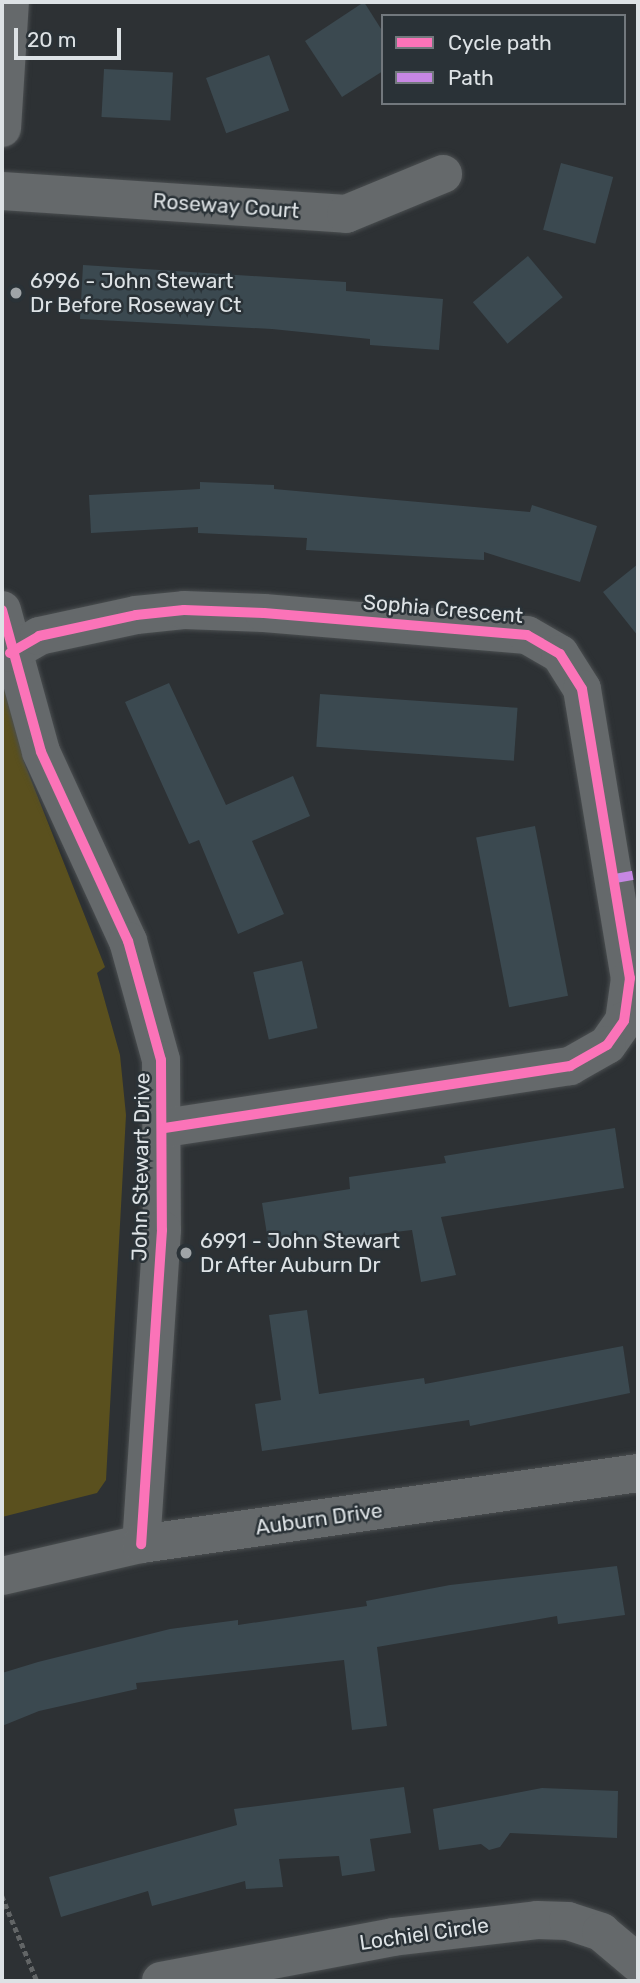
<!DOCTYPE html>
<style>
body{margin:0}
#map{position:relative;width:640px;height:1983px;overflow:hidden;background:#2d3134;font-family:Rubik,sans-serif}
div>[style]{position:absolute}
.green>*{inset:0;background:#5a501e}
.building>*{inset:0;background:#3b4950;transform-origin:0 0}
.path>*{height:4.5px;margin-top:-2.25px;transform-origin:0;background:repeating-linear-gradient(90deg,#626566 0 5px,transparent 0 8.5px)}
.roads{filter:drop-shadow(0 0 2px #4a4e50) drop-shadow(0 0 2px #4a4e50)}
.minor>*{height:38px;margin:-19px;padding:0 19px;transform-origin:19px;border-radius:19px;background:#65696b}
.quiet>*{height:9px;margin-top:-4.5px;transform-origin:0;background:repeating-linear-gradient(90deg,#c787e3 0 18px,transparent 0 27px)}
.cycleway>*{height:10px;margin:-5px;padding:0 5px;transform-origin:5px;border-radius:5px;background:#fb73b8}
.dots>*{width:19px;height:19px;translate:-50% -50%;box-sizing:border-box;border:4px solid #2a3237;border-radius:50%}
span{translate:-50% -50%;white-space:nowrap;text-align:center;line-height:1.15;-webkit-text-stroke:5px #2a3237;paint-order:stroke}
.street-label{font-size:21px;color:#dde2e5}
.poi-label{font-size:21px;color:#dde2e5}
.left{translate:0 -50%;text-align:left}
.frame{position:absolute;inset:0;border:4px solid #dde2e5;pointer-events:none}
.legend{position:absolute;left:381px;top:14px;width:245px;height:91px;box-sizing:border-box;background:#2a3237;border:2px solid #72787d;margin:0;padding:9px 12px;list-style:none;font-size:21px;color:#dde2e5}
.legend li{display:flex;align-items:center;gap:14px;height:35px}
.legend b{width:35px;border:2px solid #72787d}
.scale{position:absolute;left:14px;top:28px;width:107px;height:32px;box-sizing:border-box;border:4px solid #dde2e5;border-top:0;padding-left:9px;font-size:21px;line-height:24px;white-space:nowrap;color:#dde2e5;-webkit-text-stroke:5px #2a3237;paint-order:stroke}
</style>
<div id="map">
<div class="green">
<i style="clip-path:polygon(2px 645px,24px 762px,105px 967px,97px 973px,120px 1055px,126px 1115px,106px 1480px,97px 1493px,2px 1517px)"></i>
</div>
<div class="building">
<i style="clip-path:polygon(364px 2px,383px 32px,383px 71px,342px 97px,305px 41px)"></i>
<i style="left:269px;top:55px;width:59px;height:67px;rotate:70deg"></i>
<i style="left:104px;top:69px;width:69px;height:48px;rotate:3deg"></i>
<i style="left:561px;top:163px;width:54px;height:69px;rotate:15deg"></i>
<i style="left:528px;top:256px;width:54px;height:72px;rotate:50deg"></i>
<i style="clip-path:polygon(83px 265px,346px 282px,346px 291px,443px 299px,439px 350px,370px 345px,370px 339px,272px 329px,80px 319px)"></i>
<i style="clip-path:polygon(200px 482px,274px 485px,274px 489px,530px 512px,532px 505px,597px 526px,580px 582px,484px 552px,484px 560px,306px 550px,307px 538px,198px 533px,198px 527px,91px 533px,89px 495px,200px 489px)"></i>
<i style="clip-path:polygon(638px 564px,638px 636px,603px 592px)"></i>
<i style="clip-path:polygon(169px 683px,226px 805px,293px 776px,310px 816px,252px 841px,284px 914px,238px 934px,199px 840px,189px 844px,125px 702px)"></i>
<i style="left:320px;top:694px;width:198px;height:53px;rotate:4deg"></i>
<i style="left:535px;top:826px;width:173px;height:60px;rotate:79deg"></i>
<i style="left:302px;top:961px;width:69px;height:50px;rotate:77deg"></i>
<i style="clip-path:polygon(615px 1128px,624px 1188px,441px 1217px,456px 1275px,421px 1282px,412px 1230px,269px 1247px,262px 1203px,350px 1189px,349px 1177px,446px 1163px,444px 1156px)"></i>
<i style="clip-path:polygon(307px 1310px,319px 1394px,424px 1378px,425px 1384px,623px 1346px,630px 1393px,470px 1426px,469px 1420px,262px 1451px,255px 1404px,281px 1400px,269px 1315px)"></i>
<i style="clip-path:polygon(617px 1566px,625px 1615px,558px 1624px,557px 1616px,377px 1647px,387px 1726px,352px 1730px,344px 1660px,136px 1683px,137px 1689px,39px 1711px,2px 1726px,2px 1673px,38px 1662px,170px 1629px,238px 1620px,238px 1625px,367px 1606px,366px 1601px,450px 1585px)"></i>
<i style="clip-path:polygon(404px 1787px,411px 1833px,370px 1839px,375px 1871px,342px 1876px,339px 1856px,279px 1859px,283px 1887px,246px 1889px,245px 1881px,152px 1906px,148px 1891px,61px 1917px,49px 1877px,237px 1825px,234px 1809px)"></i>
<i style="clip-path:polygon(542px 1788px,618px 1791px,617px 1838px,510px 1833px,500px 1847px,489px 1850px,481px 1844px,439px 1850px,433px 1809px)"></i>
</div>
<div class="path">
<i style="left:2px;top:1896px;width:92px;rotate:67.6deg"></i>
</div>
<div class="roads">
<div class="minor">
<i style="left:2px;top:128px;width:126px;rotate:-86.4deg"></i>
<i style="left:2px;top:191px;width:345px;rotate:3.8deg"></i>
<i style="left:346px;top:214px;width:105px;rotate:-22.4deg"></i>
<i style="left:2px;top:610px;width:147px;rotate:74.6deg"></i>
<i style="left:41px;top:752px;width:208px;rotate:65.3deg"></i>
<i style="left:128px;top:941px;width:123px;rotate:74.5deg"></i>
<i style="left:161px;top:1060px;width:170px;rotate:89.7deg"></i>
<i style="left:162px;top:1230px;width:315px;rotate:93.8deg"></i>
<i style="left:10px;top:653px;width:34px;rotate:-30deg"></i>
<i style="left:39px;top:636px;width:99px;rotate:-12.2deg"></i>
<i style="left:136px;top:615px;width:48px;rotate:-5.9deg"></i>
<i style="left:184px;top:610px;width:80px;rotate:2.1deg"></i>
<i style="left:264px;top:613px;width:264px;rotate:4.8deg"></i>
<i style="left:527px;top:635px;width:38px;rotate:30deg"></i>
<i style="left:560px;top:654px;width:41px;rotate:57.8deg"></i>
<i style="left:582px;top:689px;width:293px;rotate:80.6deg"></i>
<i style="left:630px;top:978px;width:43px;rotate:97.9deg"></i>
<i style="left:624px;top:1021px;width:29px;rotate:125deg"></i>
<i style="left:607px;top:1045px;width:43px;rotate:150.4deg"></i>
<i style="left:570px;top:1066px;width:410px;rotate:171.3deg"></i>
<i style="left:2px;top:1576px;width:143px;rotate:-13deg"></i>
<i style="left:141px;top:1544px;width:502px;rotate:-8.13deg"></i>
<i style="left:161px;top:1981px;width:236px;rotate:-10.7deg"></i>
<i style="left:393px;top:1937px;width:145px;rotate:-6.7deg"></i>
<i style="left:537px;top:1920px;width:31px;rotate:2deg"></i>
<i style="left:568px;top:1921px;width:35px;rotate:18deg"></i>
<i style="left:601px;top:1932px;width:48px;rotate:40deg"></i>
</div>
</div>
<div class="quiet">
<i style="left:615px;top:878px;width:23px;rotate:-10deg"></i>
</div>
<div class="cycleway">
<i style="left:2px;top:610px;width:147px;rotate:74.6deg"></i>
<i style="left:41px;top:752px;width:208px;rotate:65.3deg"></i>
<i style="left:128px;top:941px;width:123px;rotate:74.5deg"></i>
<i style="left:161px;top:1060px;width:170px;rotate:89.7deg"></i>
<i style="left:162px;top:1230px;width:315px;rotate:93.8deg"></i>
<i style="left:10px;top:653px;width:34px;rotate:-30deg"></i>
<i style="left:39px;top:636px;width:99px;rotate:-12.2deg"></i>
<i style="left:136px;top:615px;width:48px;rotate:-5.9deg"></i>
<i style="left:184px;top:610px;width:80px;rotate:2.1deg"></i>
<i style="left:264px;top:613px;width:264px;rotate:4.8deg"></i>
<i style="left:527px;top:635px;width:38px;rotate:30deg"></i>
<i style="left:560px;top:654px;width:41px;rotate:57.8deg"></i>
<i style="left:582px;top:689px;width:293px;rotate:80.6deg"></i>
<i style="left:630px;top:978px;width:43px;rotate:97.9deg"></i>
<i style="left:624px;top:1021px;width:29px;rotate:125deg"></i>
<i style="left:607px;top:1045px;width:43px;rotate:150.4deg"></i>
<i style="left:570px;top:1066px;width:410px;rotate:171.3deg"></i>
</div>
<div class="dots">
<i style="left:16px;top:293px;background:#9fa4a7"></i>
<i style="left:186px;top:1253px;background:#9fa4a7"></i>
</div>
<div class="street-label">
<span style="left:226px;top:206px;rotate:4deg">Roseway Court</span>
<span style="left:443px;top:609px;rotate:5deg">Sophia Crescent</span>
<span style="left:141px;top:1167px;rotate:-89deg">John Stewart Drive</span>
<span style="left:319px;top:1519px;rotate:-8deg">Auburn Drive</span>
<span style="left:424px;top:1934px;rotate:-8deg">Lochiel Circle</span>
</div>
<div class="poi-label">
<span class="left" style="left:30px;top:293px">6996 - John Stewart<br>Dr Before Roseway Ct</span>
<span class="left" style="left:200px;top:1253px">6991 - John Stewart<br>Dr After Auburn Dr</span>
</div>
<div class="frame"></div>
<ul class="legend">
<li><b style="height:9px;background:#fb73b8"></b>Cycle path</li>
<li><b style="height:9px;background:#c787e3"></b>Path</li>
</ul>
<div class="scale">20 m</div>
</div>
